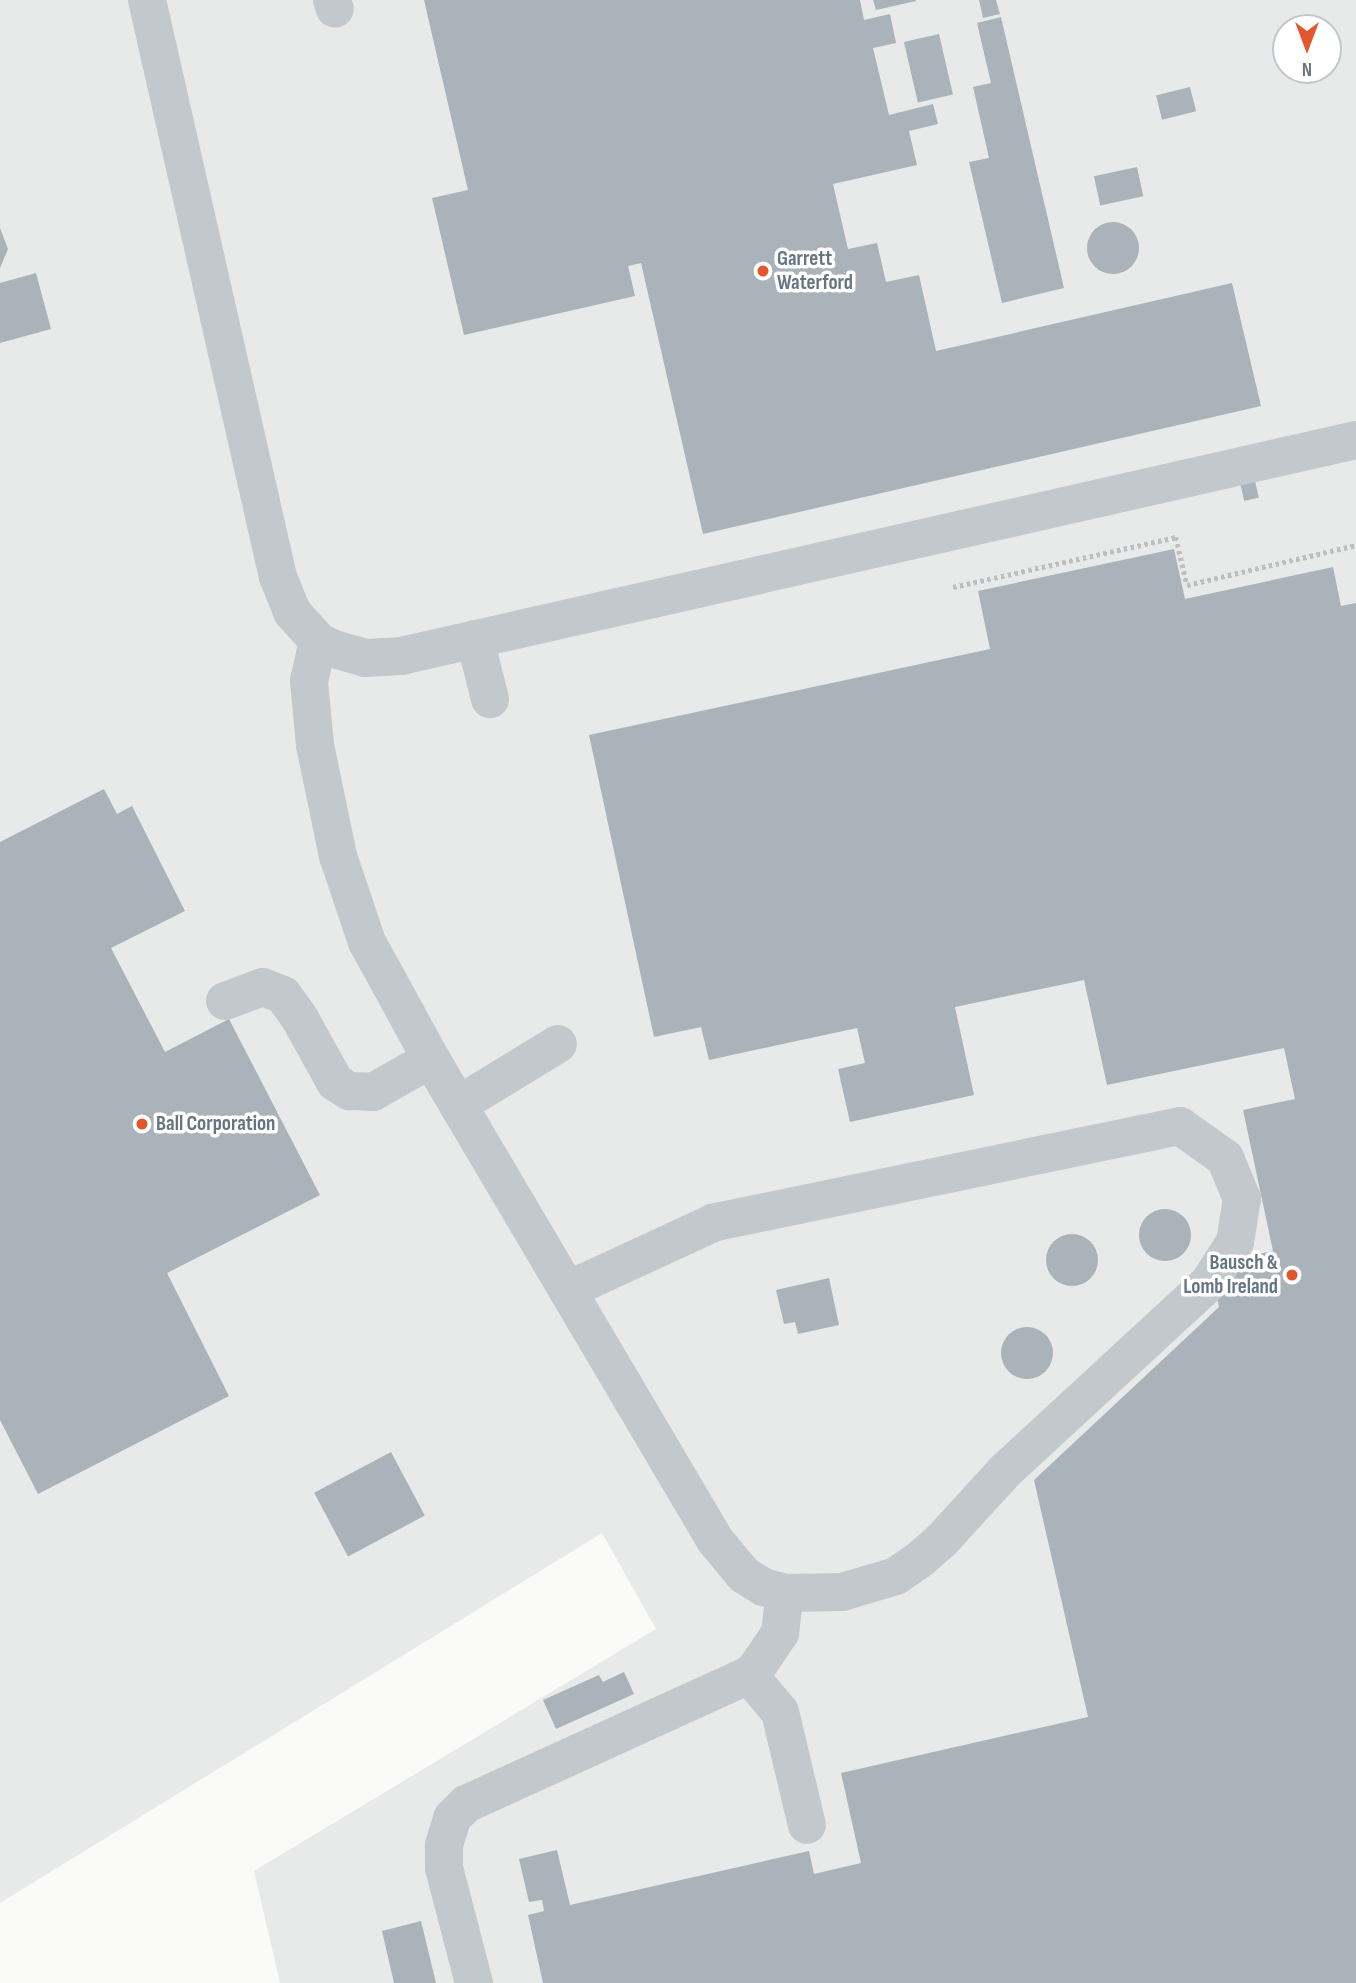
<!DOCTYPE html>
<style>
body{margin:0}
#map{position:relative;width:1356px;height:1983px;overflow:hidden;background:#fafaf8;font-family:"Sofia Sans Condensed",sans-serif}
div>[style]{position:absolute}
.built>*{inset:0;background:#e8e9e9}
.building>*{inset:0;background:#aab3b9;transform-origin:0 0}
.round{border-radius:50%}
.path>*{height:4.5px;margin-top:-2.25px;transform-origin:0;background:repeating-linear-gradient(90deg,#bbbfc2 0 3.5px,transparent 0 7px)}
.minor>*{height:38px;margin:-19px;padding:0 19px;transform-origin:19px;border-radius:19px;background:#c3c8cc}
.dots>*{width:19px;height:19px;translate:-50% -50%;box-sizing:border-box;border:4px solid #fff;border-radius:50%}
span{translate:-50% -50%;white-space:nowrap;text-align:center;line-height:1.15;-webkit-text-stroke:7px #fff;paint-order:stroke}
.poi-label{font-size:21px;color:#657683;font-weight:700}
.left{translate:0 -50%;text-align:left}
.right{translate:-100% -50%;text-align:right}
.north{position:absolute;left:1272px;top:14px;width:70px;height:70px;box-sizing:border-box;background:#fff;border:2px solid #c1c8cd;border-radius:50%;rotate:180deg;font-size:19px;font-weight:700;line-height:28px;text-align:center;color:#657683}
.north::after{content:'';display:block;margin:auto;width:24px;height:32px;background:#e4572e;clip-path:polygon(50% 0,100% 100%,50% 72%,0 100%)}
</style>
<div id="map">
<div class="built">
<i style="clip-path:polygon(evenodd,0 0,1356px 0,1356px 1983px,280px 1983px,254px 1871px,656px 1629px,602px 1533px,0 1903px,0 0,1286px 28px,1328px 28px,1328px 70px,1286px 70px,1286px 28px)"></i>
</div>
<div class="building">
<i style="clip-path:polygon(424px 0,860px 0,864px 20px,890px 14px,896px 43px,873px 48px,889px 115px,933px 104px,938px 124px,909px 131px,917px 165px,833px 184px,848px 249px,877px 243px,886px 282px,919px 275px,936px 351px,1232px 283px,1261px 406px,703px 534px,641px 263px,628px 266px,635px 296px,464px 335px,432px 198px,468px 190px)"></i>
<i style="clip-path:polygon(873px 0,916px 0,916px 1px,876px 10px)"></i>
<i style="clip-path:polygon(979px 0,996px 0,1000px 14px,983px 18px)"></i>
<i style="clip-path:polygon(1001px 17px,1064px 288px,1002px 303px,969px 162px,989px 158px,973px 87px,991px 83px,977px 23px)"></i>
<i style="left:939px;top:34px;width:62px;height:36px;rotate:77deg"></i>
<i style="left:1190px;top:87px;width:25px;height:35px;rotate:76deg"></i>
<i style="left:1137px;top:167px;width:30px;height:44px;rotate:78deg"></i>
<i class="round" style="left:1087px;top:222px;width:52px;height:52px"></i>
<i style="clip-path:polygon(0 228px,8px 249px,0 268px)"></i>
<i style="clip-path:polygon(36px 273px,51px 329px,0 343px,0 283px)"></i>
<i style="left:1255px;top:481px;width:17px;height:15px;rotate:77deg"></i>
<i style="clip-path:polygon(1174px 549px,1185px 599px,1333px 567px,1341px 606px,1356px 603px,1356px 1983px,543px 1983px,528px 1915px,544px 1911px,542px 1900px,529px 1902px,519px 1859px,557px 1850px,570px 1905px,809px 1851px,814px 1874px,861px 1863px,841px 1773px,1088px 1717px,1034px 1480px,1219px 1307px,1216px 1293px,1240px 1258px,1273px 1251px,1243px 1110px,1295px 1099px,1284px 1048px,1107px 1085px,1084px 980px,955px 1007px,974px 1095px,850px 1122px,838px 1069px,865px 1063px,857px 1028px,709px 1060px,701px 1027px,654px 1037px,589px 735px,990px 649px,978px 591px)"></i>
<i style="clip-path:polygon(104px 789px,117px 814px,132px 806px,185px 911px,111px 948px,165px 1052px,229px 1019px,320px 1195px,167px 1273px,229px 1396px,38px 1494px,0 1420px,0 842px)"></i>
<i class="round" style="left:1139px;top:1209px;width:52px;height:52px"></i>
<i class="round" style="left:1046px;top:1234px;width:52px;height:52px"></i>
<i style="clip-path:polygon(829px 1278px,839px 1325px,798px 1334px,795px 1322px,784px 1324px,776px 1290px)"></i>
<i class="round" style="left:1001px;top:1327px;width:52px;height:52px"></i>
<i style="left:391px;top:1452px;width:72px;height:87px;rotate:62deg"></i>
<i style="clip-path:polygon(624px 1672px,634px 1694px,556px 1729px,543px 1700px,599px 1675px,603px 1682px)"></i>
<i style="clip-path:polygon(421px 1921px,436px 1983px,394px 1983px,382px 1931px)"></i>
</div>
<div class="path">
<i style="left:953px;top:587px;width:229px;rotate:-12.6deg"></i>
<i style="left:1176px;top:537px;width:49px;rotate:77.1deg"></i>
<i style="left:1187px;top:585px;width:174px;rotate:-13.3deg"></i>
</div>
<div class="minor">
<i style="left:147px;top:0;width:592px;rotate:77.21deg"></i>
<i style="left:278px;top:577px;width:38px;rotate:68deg"></i>
<i style="left:292px;top:612px;width:39px;rotate:48deg"></i>
<i style="left:318px;top:641px;width:18px;rotate:27deg"></i>
<i style="left:334px;top:649px;width:32px;rotate:16deg"></i>
<i style="left:365px;top:658px;width:36px;rotate:-3deg"></i>
<i style="left:401px;top:656px;width:979px;rotate:-12.74deg"></i>
<i style="left:332px;top:0;width:9px;rotate:72deg"></i>
<i style="left:475px;top:639px;width:62px;rotate:76deg"></i>
<i style="left:318px;top:641px;width:41px;rotate:102.7deg"></i>
<i style="left:309px;top:681px;width:64px;rotate:84.6deg"></i>
<i style="left:315px;top:745px;width:113px;rotate:78.3deg"></i>
<i style="left:338px;top:856px;width:91px;rotate:71.4deg"></i>
<i style="left:367px;top:942px;width:133px;rotate:61.3deg"></i>
<i style="left:431px;top:1059px;width:559px;rotate:59.44deg"></i>
<i style="left:715px;top:1540px;width:45px;rotate:50.4deg"></i>
<i style="left:744px;top:1575px;width:22px;rotate:32deg"></i>
<i style="left:763px;top:1587px;width:23px;rotate:15deg"></i>
<i style="left:785px;top:1593px;width:57px;rotate:-1deg"></i>
<i style="left:842px;top:1592px;width:56px;rotate:-16.5deg"></i>
<i style="left:896px;top:1576px;width:28px;rotate:-35deg"></i>
<i style="left:919px;top:1560px;width:30px;rotate:-41deg"></i>
<i style="left:942px;top:1540px;width:93px;rotate:-47.6deg"></i>
<i style="left:1005px;top:1471px;width:276px;rotate:-42.7deg"></i>
<i style="left:1208px;top:1284px;width:50px;rotate:-57.3deg"></i>
<i style="left:1235px;top:1242px;width:44px;rotate:-80.8deg"></i>
<i style="left:1242px;top:1199px;width:44px;rotate:-112.5deg"></i>
<i style="left:1225px;top:1158px;width:55px;rotate:-144.6deg"></i>
<i style="left:1180px;top:1126px;width:477px;rotate:168.3deg"></i>
<i style="left:713px;top:1223px;width:160px;rotate:155.2deg"></i>
<i style="left:225px;top:1001px;width:40px;rotate:-20.2deg"></i>
<i style="left:263px;top:987px;width:22px;rotate:22deg"></i>
<i style="left:283px;top:995px;width:27px;rotate:54deg"></i>
<i style="left:299px;top:1017px;width:74px;rotate:61deg"></i>
<i style="left:335px;top:1082px;width:17px;rotate:33deg"></i>
<i style="left:349px;top:1091px;width:24px;rotate:2deg"></i>
<i style="left:373px;top:1092px;width:67px;rotate:-29.6deg"></i>
<i style="left:458px;top:1105px;width:117px;rotate:-31.4deg"></i>
<i style="left:749px;top:1675px;width:48px;rotate:50deg"></i>
<i style="left:780px;top:1712px;width:116px;rotate:76.6deg"></i>
<i style="left:474px;top:1983px;width:119px;rotate:-104.6deg"></i>
<i style="left:444px;top:1868px;width:23px;rotate:-90deg"></i>
<i style="left:444px;top:1845px;width:28px;rotate:-73deg"></i>
<i style="left:452px;top:1818px;width:20px;rotate:-45deg"></i>
<i style="left:466px;top:1804px;width:311px;rotate:-24.5deg"></i>
<i style="left:749px;top:1675px;width:8px;rotate:-40deg"></i>
<i style="left:755px;top:1670px;width:45px;rotate:-56deg"></i>
<i style="left:780px;top:1633px;width:40px;rotate:-82.9deg"></i>
</div>
<div class="dots">
<i style="left:763px;top:271px;background:#e4572e"></i>
<i style="left:142px;top:1124px;background:#e4572e"></i>
<i style="left:1292px;top:1275px;background:#e4572e"></i>
</div>
<div class="poi-label">
<span class="left" style="left:777px;top:271px">Garrett<br>Waterford</span>
<span class="left" style="left:156px;top:1124px">Ball Corporation</span>
<span class="right" style="left:1278px;top:1275px">Bausch &amp;<br>Lomb Ireland</span>
</div>
<div class="north">N</div>
</div>
